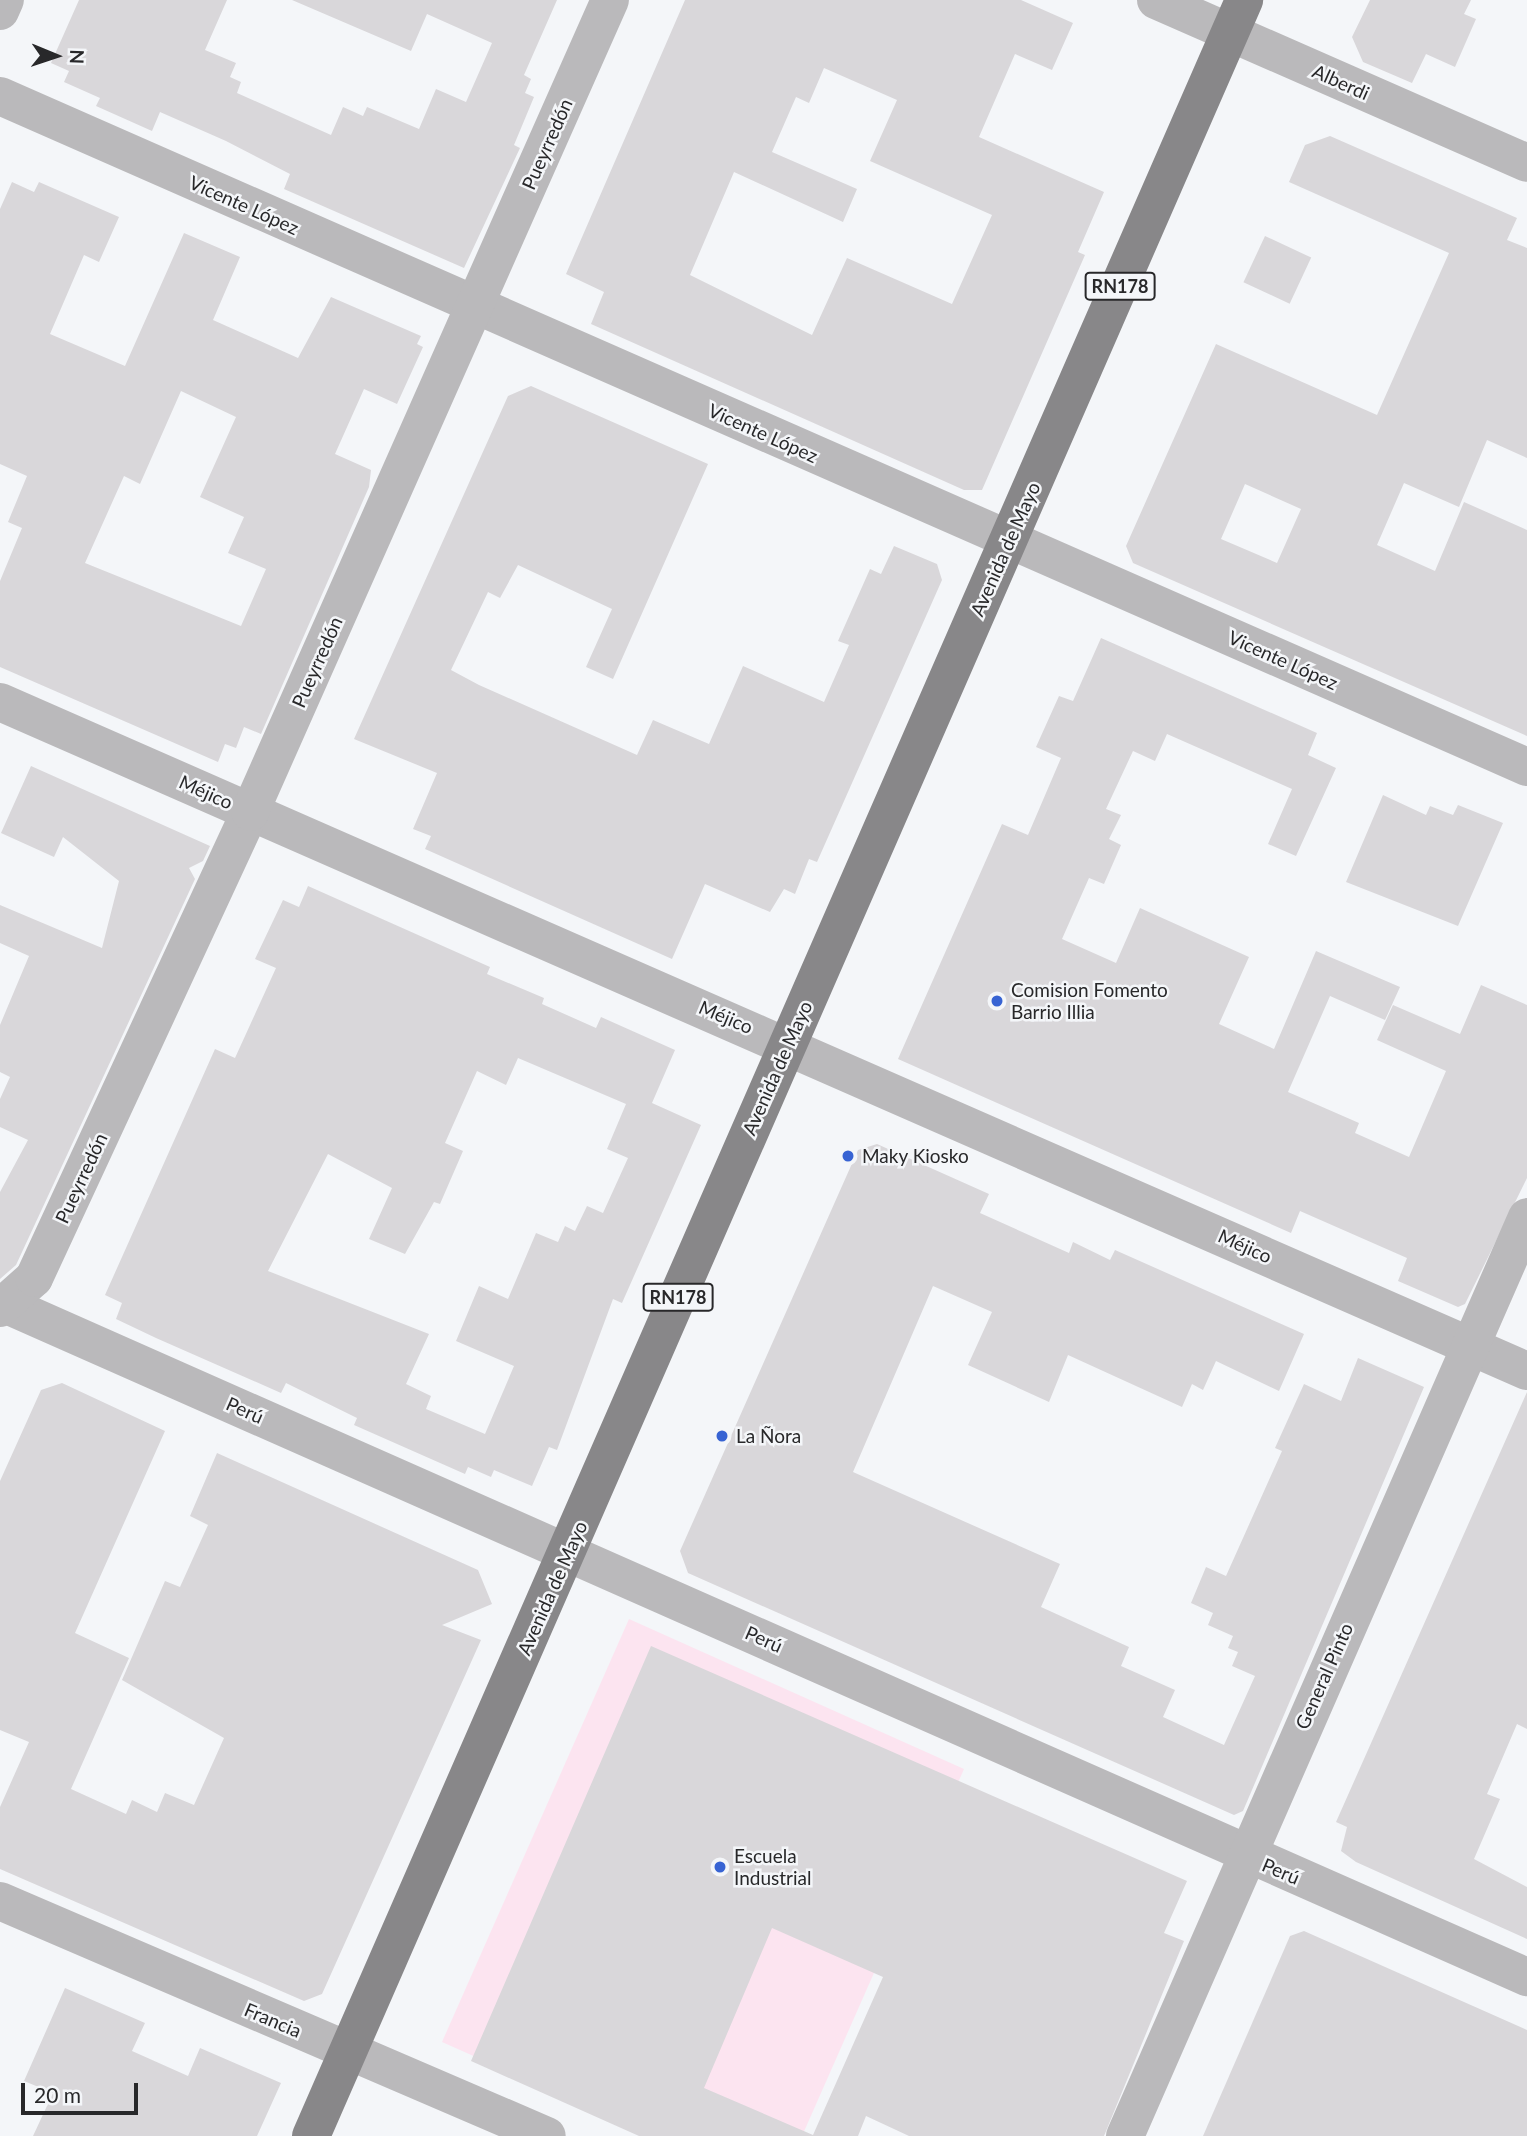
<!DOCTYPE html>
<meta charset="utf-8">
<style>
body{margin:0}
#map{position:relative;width:1527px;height:2136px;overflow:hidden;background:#f4f6f9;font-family:Lato,sans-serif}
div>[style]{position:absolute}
.education>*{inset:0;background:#fce4f0}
.building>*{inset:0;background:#d9d7da;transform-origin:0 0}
.minor>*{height:38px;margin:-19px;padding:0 19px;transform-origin:19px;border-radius:19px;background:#bab9bb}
.primary>*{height:38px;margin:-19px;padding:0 19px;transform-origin:19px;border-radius:19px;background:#888789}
.dots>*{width:19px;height:19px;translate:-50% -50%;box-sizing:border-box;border:4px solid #f4f6f9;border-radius:50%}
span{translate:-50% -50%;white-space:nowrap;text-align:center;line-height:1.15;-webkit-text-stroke:5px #f4f6f9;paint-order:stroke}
.shield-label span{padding:2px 5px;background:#f4f6f9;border:2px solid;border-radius:5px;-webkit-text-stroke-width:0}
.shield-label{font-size:18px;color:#28282a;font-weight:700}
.street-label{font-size:19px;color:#28282a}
.poi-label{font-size:19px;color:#28282a}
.left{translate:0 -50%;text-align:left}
.north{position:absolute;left:21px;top:21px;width:70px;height:70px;-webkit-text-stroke:5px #f4f6f9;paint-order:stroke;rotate:92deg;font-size:19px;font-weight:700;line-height:28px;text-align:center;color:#28282a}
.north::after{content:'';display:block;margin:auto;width:24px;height:32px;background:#28282a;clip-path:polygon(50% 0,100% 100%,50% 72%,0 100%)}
.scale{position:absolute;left:21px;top:2083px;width:117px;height:32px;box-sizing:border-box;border:4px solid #28282a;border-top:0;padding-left:9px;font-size:21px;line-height:24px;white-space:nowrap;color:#28282a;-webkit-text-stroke:5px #f4f6f9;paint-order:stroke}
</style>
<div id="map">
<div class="education">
<i style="clip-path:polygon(629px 1619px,964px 1769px,802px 2136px,653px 2136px,442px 2042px)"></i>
</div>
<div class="building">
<i style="clip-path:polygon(79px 0,227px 0,205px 50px,236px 63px,230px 77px,241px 82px,237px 93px,331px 135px,343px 107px,363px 116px,367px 107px,419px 129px,436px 89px,466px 102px,492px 43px,427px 14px,411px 51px,292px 0,557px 0,524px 75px,531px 79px,525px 93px,534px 97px,514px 145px,520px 148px,464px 268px,284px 189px,290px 174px,226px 141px,160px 112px,152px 131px,96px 106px,100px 98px,64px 82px,69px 71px,51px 63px)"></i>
<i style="clip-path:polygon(evenodd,685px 0,1021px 0,1073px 23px,1052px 70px,1015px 54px,979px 137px,1104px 192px,1078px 252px,1085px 255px,982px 490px,964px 490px,591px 324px,604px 292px,566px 274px,685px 0,824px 68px,897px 100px,870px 161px,992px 215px,952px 304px,847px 258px,812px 335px,690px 275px,734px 172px,843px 222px,857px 189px,772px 152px,796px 97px,809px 103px,824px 68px)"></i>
<i style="clip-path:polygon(1370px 0,1471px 0,1464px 14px,1476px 19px,1455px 67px,1426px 54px,1412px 83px,1363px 62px,1352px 37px)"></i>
<i style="clip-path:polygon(evenodd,1330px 136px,1517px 218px,1507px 240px,1527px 248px,1527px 458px,1487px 440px,1459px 507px,1404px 483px,1377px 545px,1435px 571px,1464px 502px,1527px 530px,1527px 736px,1133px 563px,1126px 546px,1216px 344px,1377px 415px,1449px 253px,1289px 182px,1305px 145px,1330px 136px,1245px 484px,1301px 509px,1277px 563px,1221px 539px,1245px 484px)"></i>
<i style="clip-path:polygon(evenodd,12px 182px,34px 192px,39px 182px,119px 217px,99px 262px,84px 255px,50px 334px,125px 366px,184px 233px,240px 257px,213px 320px,298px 358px,331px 297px,421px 336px,417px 344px,423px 347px,397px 404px,364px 389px,335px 454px,371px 470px,369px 487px,261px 734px,244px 727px,236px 748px,225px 744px,218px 762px,0 667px,0 581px,22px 528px,8px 522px,27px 476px,0 464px,0 209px,12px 182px,181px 391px,236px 417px,200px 497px,244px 517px,228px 553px,266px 569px,241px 626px,85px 563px,124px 476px,140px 484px,181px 391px)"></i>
<i style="left:1265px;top:236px;width:51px;height:51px;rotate:25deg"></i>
<i style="clip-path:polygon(531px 386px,708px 464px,613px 679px,586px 667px,612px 609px,518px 565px,500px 598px,488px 592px,451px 670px,479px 685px,637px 755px,653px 720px,709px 744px,743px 666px,824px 702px,849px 645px,838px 641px,870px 569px,881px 574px,894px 546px,937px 564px,942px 580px,817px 862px,809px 859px,795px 894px,784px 889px,770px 912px,705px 884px,672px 959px,425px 849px,431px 836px,413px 829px,437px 773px,354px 739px,508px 396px)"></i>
<i style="clip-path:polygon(1101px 638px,1317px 733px,1308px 755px,1336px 768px,1296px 856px,1268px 844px,1292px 789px,1167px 734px,1155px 761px,1133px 751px,1106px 809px,1121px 815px,1109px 839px,1121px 845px,1104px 884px,1089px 878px,1062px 939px,1116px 963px,1140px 908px,1249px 957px,1219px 1024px,1274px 1049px,1316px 951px,1400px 987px,1385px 1020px,1330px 996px,1288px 1092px,1359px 1123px,1355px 1133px,1409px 1157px,1446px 1071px,1377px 1040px,1393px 1005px,1460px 1034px,1481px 985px,1527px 1005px,1527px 1178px,1465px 1304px,1458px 1307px,1398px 1281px,1407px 1258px,1300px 1211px,1291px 1233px,898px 1059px,1002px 824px,1028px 835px,1061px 758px,1036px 747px,1059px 696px,1073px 701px)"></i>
<i style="clip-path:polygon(31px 766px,210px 846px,203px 861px,189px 868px,195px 879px,16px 1265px,0 1279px,0 1192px,28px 1140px,0 1127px,0 1099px,10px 1077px,0 1072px,0 1025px,29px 956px,0 943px,0 905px,102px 948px,119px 881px,63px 837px,54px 857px,1px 833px)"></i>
<i style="clip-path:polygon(1383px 795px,1426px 815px,1430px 806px,1453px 815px,1458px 805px,1503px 823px,1458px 926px,1346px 882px)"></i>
<i style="clip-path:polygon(evenodd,308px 886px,490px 967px,487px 974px,544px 998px,542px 1004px,596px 1028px,601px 1017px,675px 1050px,652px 1103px,701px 1125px,622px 1303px,613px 1299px,557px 1450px,549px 1447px,532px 1486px,494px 1470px,491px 1477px,468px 1467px,465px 1474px,354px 1425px,357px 1418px,286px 1383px,281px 1393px,156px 1338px,116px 1319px,122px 1303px,105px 1295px,215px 1049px,235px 1058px,276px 968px,255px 959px,283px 900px,299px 907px,308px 886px,518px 1058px,626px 1104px,607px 1149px,628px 1158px,603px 1213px,587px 1206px,575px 1231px,565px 1226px,558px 1242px,536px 1233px,508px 1299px,479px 1286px,456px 1341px,514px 1366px,485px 1434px,426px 1409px,431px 1396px,406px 1384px,429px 1334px,268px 1271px,328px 1154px,392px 1188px,369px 1239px,405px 1254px,434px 1202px,440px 1204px,463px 1151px,445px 1143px,477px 1071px,506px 1085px,518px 1058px)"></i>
<i style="clip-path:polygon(877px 1144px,989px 1194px,980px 1213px,1069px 1253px,1073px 1242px,1110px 1260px,1115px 1250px,1304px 1334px,1279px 1391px,1216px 1361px,1203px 1390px,1192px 1384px,1182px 1407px,1068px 1355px,1049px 1402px,968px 1365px,992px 1312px,933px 1286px,853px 1472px,1060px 1564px,1041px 1607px,1129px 1647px,1121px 1666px,1175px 1690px,1163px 1717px,1224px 1745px,1255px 1676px,1232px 1666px,1238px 1652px,1228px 1648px,1233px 1636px,1208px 1625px,1213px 1613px,1191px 1603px,1206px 1567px,1226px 1576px,1282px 1451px,1275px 1448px,1304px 1384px,1341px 1401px,1358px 1358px,1424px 1387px,1243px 1811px,1234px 1815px,688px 1573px,680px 1551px,858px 1150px)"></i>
<i style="clip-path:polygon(62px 1383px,165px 1431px,75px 1633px,129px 1658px,71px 1789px,126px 1814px,132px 1800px,157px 1812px,165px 1793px,194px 1805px,224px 1738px,122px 1680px,165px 1581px,180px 1587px,208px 1525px,190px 1516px,217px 1453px,478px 1570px,492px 1604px,442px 1625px,481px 1640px,322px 1994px,304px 2001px,0 1869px,0 1807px,29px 1742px,0 1730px,0 1481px,41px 1390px)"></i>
<i style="clip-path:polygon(1527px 1392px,1527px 1729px,1517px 1724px,1487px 1794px,1500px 1799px,1474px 1859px,1527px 1887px,1527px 1939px,1356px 1862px,1341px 1851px,1347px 1827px,1336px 1822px)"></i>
<i style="clip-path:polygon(evenodd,651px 1646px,1187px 1881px,1164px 1933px,1184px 1941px,1104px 2136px,909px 2136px,866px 2116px,858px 2136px,639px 2136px,471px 2061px,651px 1646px,772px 1928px,883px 1977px,813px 2135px,704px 2088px,772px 1928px)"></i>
<i style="clip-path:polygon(1304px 1931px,1527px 2030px,1527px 2136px,1203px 2136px,1290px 1936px)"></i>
<i style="clip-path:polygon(65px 1988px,145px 2023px,132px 2051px,188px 2076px,200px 2048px,281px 2083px,257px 2136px,33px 2136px,53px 2093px,24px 2081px)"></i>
</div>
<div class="minor">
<i style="left:1156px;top:0;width:405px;rotate:23.7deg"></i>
<i style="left:0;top:11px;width:12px;rotate:-66deg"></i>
<i style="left:0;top:96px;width:1668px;rotate:23.72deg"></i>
<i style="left:0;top:702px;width:1667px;rotate:23.66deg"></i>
<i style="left:0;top:1302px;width:1670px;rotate:23.85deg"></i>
<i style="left:0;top:1308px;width:45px;rotate:-41.4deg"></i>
<i style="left:34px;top:1278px;width:514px;rotate:-65.13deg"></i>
<i style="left:250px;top:812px;width:888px;rotate:-66.09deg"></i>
<i style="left:0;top:1901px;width:595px;rotate:23.25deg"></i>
<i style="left:1125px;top:2136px;width:1003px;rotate:-66.37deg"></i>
</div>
<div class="primary">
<i style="left:311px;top:2136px;width:2331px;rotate:-66.4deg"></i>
</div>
<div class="dots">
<i style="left:997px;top:1001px;background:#3763d3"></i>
<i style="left:848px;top:1156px;background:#3763d3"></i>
<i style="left:722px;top:1436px;background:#3763d3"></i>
<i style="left:720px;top:1867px;background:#3763d3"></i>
</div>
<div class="shield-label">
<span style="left:1120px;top:286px">RN178</span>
<span style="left:678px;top:1297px">RN178</span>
</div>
<div class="street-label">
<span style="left:1341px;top:82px;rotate:24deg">Alberdi</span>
<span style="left:547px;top:144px;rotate:-66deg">Pueyrredón</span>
<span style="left:244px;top:205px;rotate:24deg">Vicente López</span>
<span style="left:763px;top:433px;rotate:24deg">Vicente López</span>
<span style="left:1005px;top:549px;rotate:-66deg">Avenida de Mayo</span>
<span style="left:1283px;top:660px;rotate:24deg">Vicente López</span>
<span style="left:317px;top:662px;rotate:-66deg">Pueyrredón</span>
<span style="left:206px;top:792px;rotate:24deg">Méjico</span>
<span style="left:726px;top:1017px;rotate:23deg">Méjico</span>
<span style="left:777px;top:1068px;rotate:-66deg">Avenida de Mayo</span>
<span style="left:81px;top:1178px;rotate:-65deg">Pueyrredón</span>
<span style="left:1245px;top:1246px;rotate:24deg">Méjico</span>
<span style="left:245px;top:1410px;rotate:24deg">Perú</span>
<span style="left:552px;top:1588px;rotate:-66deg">Avenida de Mayo</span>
<span style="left:764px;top:1639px;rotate:24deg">Perú</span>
<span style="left:1324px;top:1676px;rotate:-66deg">General Pinto</span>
<span style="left:1281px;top:1871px;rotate:23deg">Perú</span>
<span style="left:273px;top:2020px;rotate:23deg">Francia</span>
</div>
<div class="poi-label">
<span class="left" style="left:1011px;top:1001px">Comision Fomento<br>Barrio Illia</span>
<span class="left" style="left:862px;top:1156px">Maky Kiosko</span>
<span class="left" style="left:736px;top:1436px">La Ñora</span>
<span class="left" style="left:734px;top:1867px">Escuela<br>Industrial</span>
</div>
<div class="north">N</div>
<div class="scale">20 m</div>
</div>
